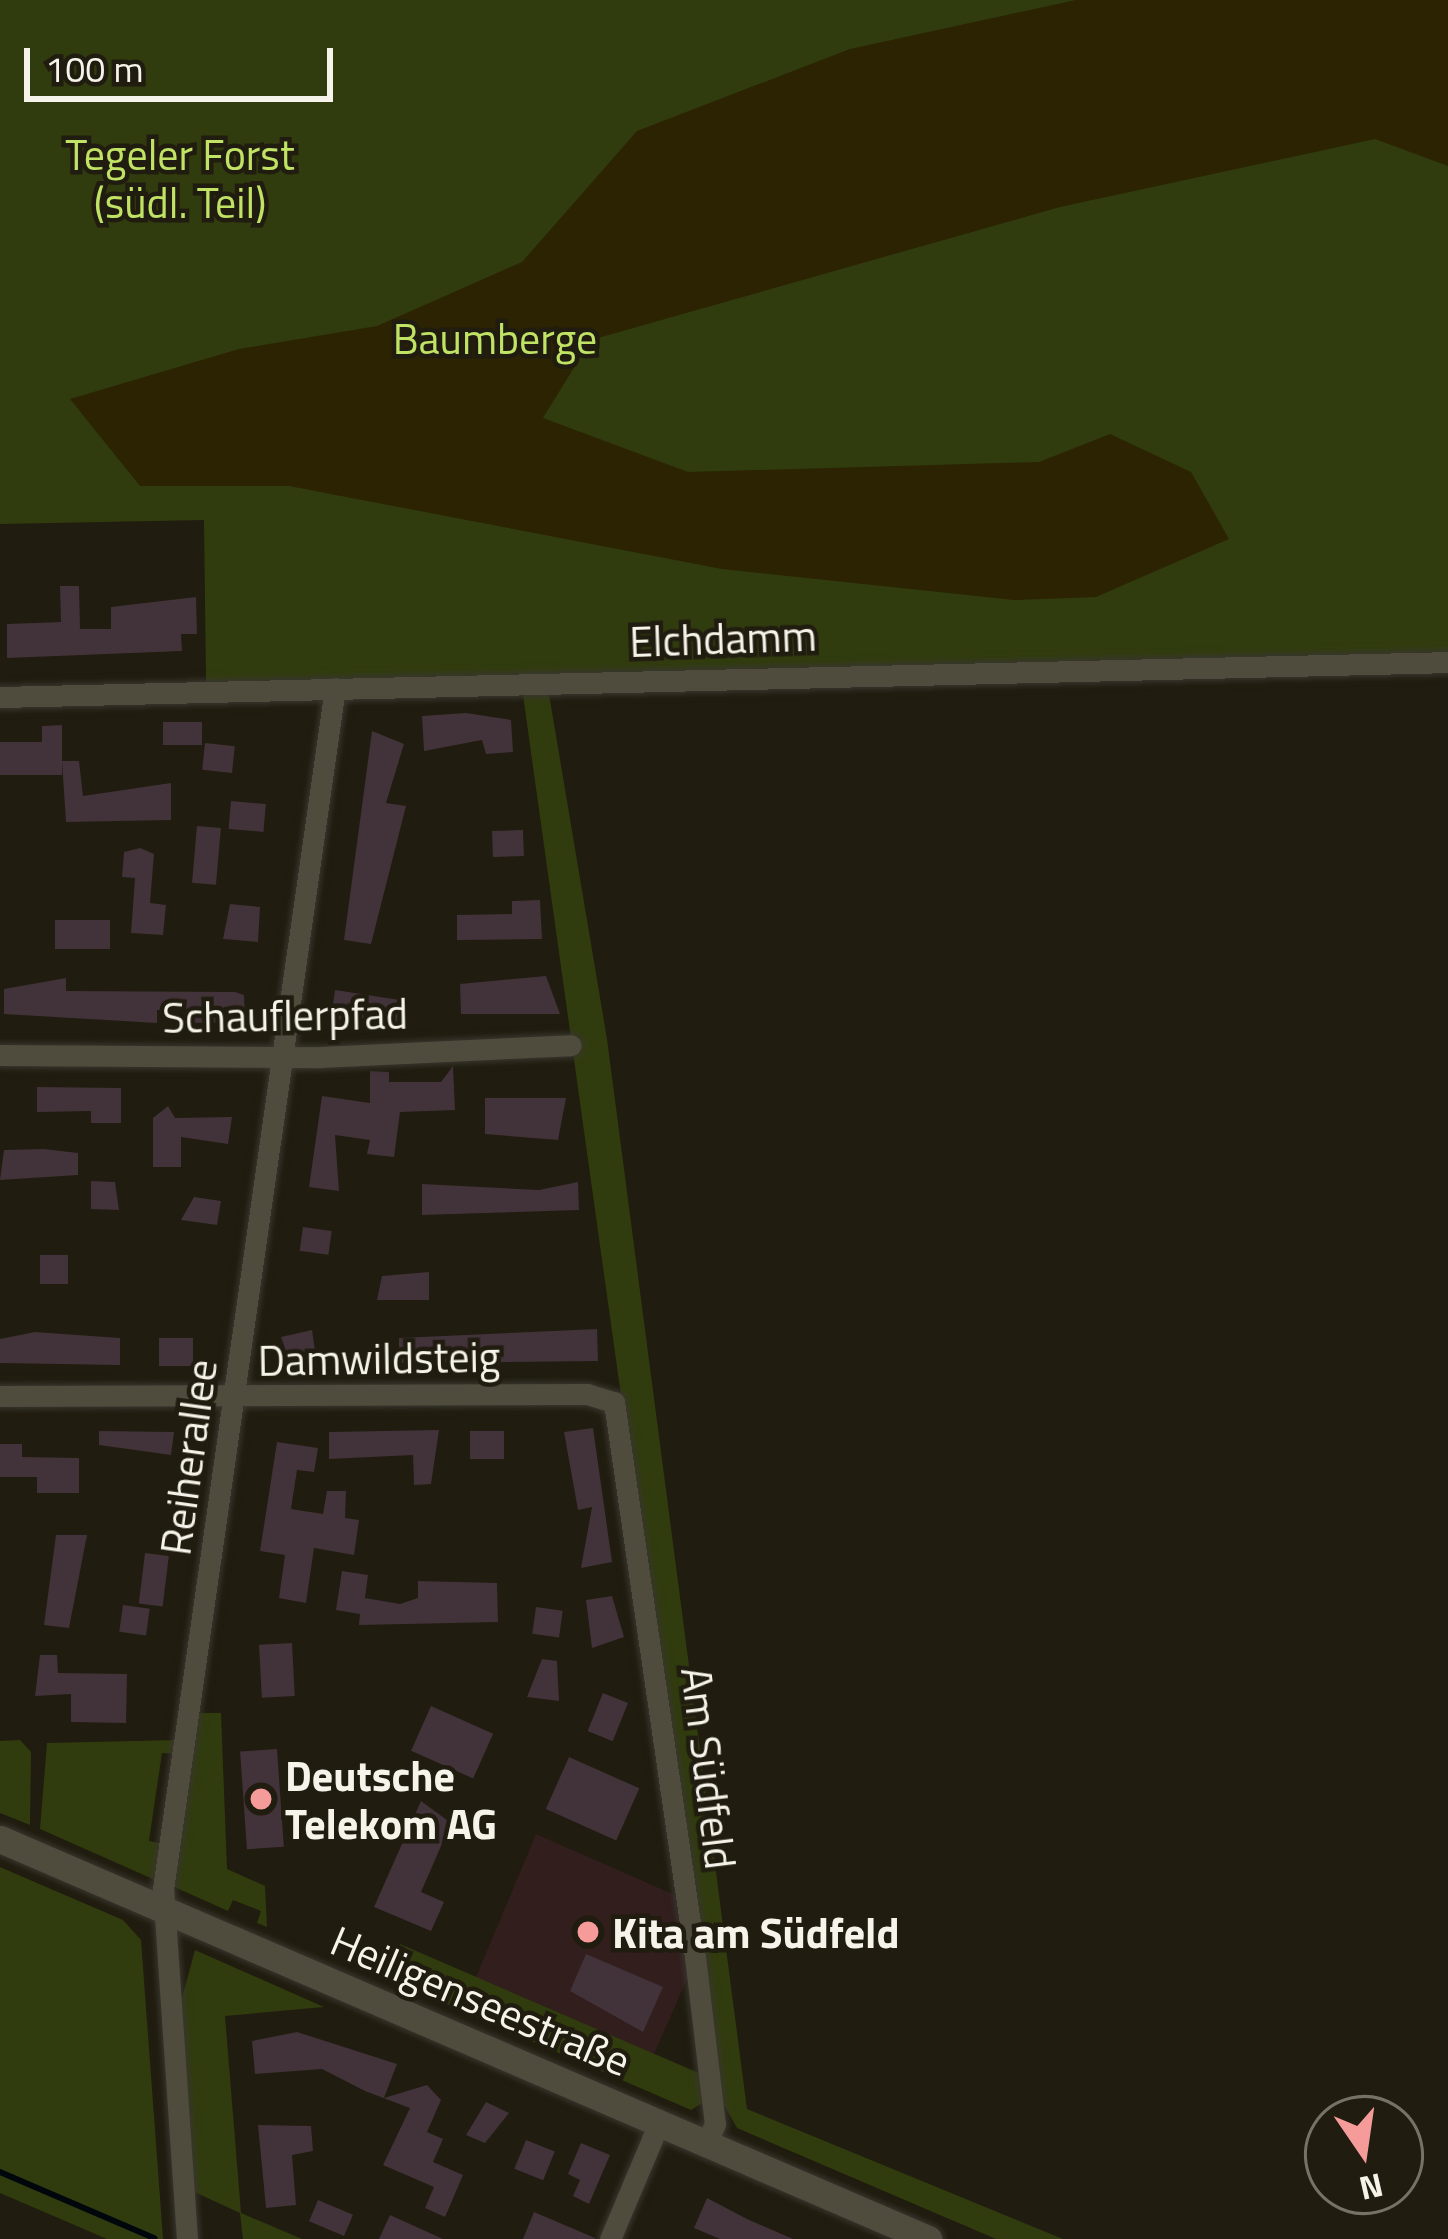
<!DOCTYPE html>
<meta charset="utf-8">
<style>
body{margin:0}
#map{position:relative;width:1448px;height:2239px;overflow:hidden;background:#201c0f;font-family:"Titillium Web",sans-serif}
div>[style]{position:absolute}
.education>*{inset:0;background:#311e1d}
.green>*{inset:0;background:#313c0e}
.sand>*{inset:0;background:#2b2302}
.stream>*{height:6px;margin:-3px;padding:0 3px;transform-origin:3px;border-radius:3px;background:#00070c}
.building>*{inset:0;background:#423239;transform-origin:0 0}
.roads{filter:drop-shadow(0 0 3px #39362f) drop-shadow(0 0 3px #39362f)}
.street>*{height:21px;margin:-10.5px;padding:0 10.5px;transform-origin:10.5px;border-radius:10.5px;background:#504c3d}
.secondary>*{height:27px;margin:-13.5px;padding:0 13.5px;transform-origin:13.5px;border-radius:13.5px;background:#504c3d}
.dots>*{width:33px;height:33px;translate:-50% -50%;box-sizing:border-box;border:6px solid #201c0f;border-radius:50%}
span{translate:-50% -50%;white-space:nowrap;text-align:center;line-height:1.15;-webkit-text-stroke:9px #201c0f;paint-order:stroke}
.park-label{font-size:42px;color:#c0e265}
.street-label{font-size:42px;color:#f6f4ea}
.poi-label{font-size:42px;color:#f6f4ea;font-weight:700}
.left{translate:0 -50%;text-align:left}
.north{position:absolute;left:1304px;top:2095px;width:120px;height:120px;box-sizing:border-box;background:#201c0f;border:3px solid #767267;border-radius:50%;rotate:167deg;font-size:33px;font-weight:700;line-height:48px;text-align:center;color:#f6f4ea}
.north::after{content:'';display:block;margin:auto;width:42px;height:54px;background:#f59b9a;clip-path:polygon(50% 0,100% 100%,50% 72%,0 100%)}
.scale{position:absolute;left:24px;top:48px;width:309px;height:54px;box-sizing:border-box;border:6px solid #f6f4ea;border-top:0;padding-left:15px;font-size:36px;line-height:42px;white-space:nowrap;color:#f6f4ea;-webkit-text-stroke:9px #201c0f;paint-order:stroke}
</style>
<div id="map">
<div class="education">
<i style="clip-path:polygon(536px 1834px,675px 1895px,688px 1977px,654px 2054px,476px 1977px)"></i>
</div>
<div class="green">
<i style="clip-path:polygon(0 0,1448px 0,1448px 656px,206px 682px,204px 520px,0 524px)"></i>
<i style="clip-path:polygon(522px 688px,548px 688px,607px 1039px,747px 2109px,1063px 2239px,996px 2239px,737px 2128px,719px 2096px)"></i>
<i style="clip-path:polygon(197px 1713px,221px 1713px,227px 1869px,265px 1886px,267px 1927px,257px 1923px,261px 1911px,233px 1900px,228px 1911px,172px 1886px)"></i>
<i style="clip-path:polygon(20px 1740px,31px 1752px,30px 1825px,0 1813px,0 1741px)"></i>
<i style="clip-path:polygon(179px 1740px,178px 1754px,162px 1753px,149px 1841px,165px 1844px,155px 1880px,40px 1829px,47px 1743px)"></i>
<i style="clip-path:polygon(0 1867px,123px 1920px,141px 1940px,163px 2239px,107px 2239px,0 2193px)"></i>
<i style="clip-path:polygon(400px 1944px,701px 2074px,704px 2102px,691px 2110px,390px 1980px)"></i>
<i style="clip-path:polygon(195px 1950px,324px 2007px,225px 2016px,241px 2213px,302px 2239px,243px 2239px,240px 2213px,190px 2190px,176px 2020px)"></i>
</div>
<div class="sand">
<i style="clip-path:polygon(1076px 0,1448px 0,1448px 166px,1375px 139px,1060px 207px,591px 340px,543px 418px,688px 472px,1039px 462px,1110px 434px,1191px 472px,1229px 539px,1096px 597px,1014px 600px,722px 569px,289px 486px,140px 486px,70px 399px,239px 349px,377px 326px,522px 262px,637px 131px,850px 49px)"></i>
</div>
<div class="stream">
<i style="left:0;top:2172px;width:168px;rotate:23.2deg"></i>
</div>
<div class="building">
<i style="clip-path:polygon(60px 586px,79px 586px,80px 629px,111px 629px,111px 607px,196px 597px,197px 634px,181px 634px,182px 651px,7px 658px,7px 624px,61px 622px)"></i>
<i style="clip-path:polygon(466px 713px,511px 720px,513px 752px,486px 754px,482px 740px,424px 751px,422px 716px)"></i>
<i style="left:163px;top:722px;width:39px;height:23px"></i>
<i style="clip-path:polygon(62px 725px,62px 775px,0 775px,0 742px,42px 742px,42px 726px)"></i>
<i style="clip-path:polygon(372px 731px,404px 744px,386px 803px,406px 806px,371px 944px,344px 940px)"></i>
<i style="left:205px;top:743px;width:30px;height:27px;rotate:6deg"></i>
<i style="clip-path:polygon(62px 761px,79px 761px,83px 796px,171px 783px,171px 820px,66px 822px)"></i>
<i style="left:231px;top:801px;width:35px;height:28px;rotate:5deg"></i>
<i style="left:197px;top:826px;width:24px;height:57px;rotate:5deg"></i>
<i style="left:523px;top:830px;width:26px;height:31px;rotate:88deg"></i>
<i style="clip-path:polygon(140px 848px,154px 854px,150px 903px,166px 905px,163px 935px,131px 933px,135px 878px,122px 877px,124px 852px)"></i>
<i style="clip-path:polygon(540px 900px,542px 939px,457px 940px,457px 915px,512px 914px,512px 901px)"></i>
<i style="clip-path:polygon(230px 904px,260px 907px,258px 942px,223px 939px)"></i>
<i style="left:55px;top:920px;width:55px;height:29px"></i>
<i style="clip-path:polygon(546px 976px,560px 1014px,461px 1014px,460px 984px)"></i>
<i style="clip-path:polygon(66px 978px,66px 991px,235px 992px,244px 995px,245px 1022px,189px 1023px,189px 1010px,157px 1010px,157px 1023px,4px 1014px,4px 989px)"></i>
<i style="clip-path:polygon(335px 990px,400px 1000px,397px 1023px,331px 1019px)"></i>
<i style="clip-path:polygon(453px 1066px,455px 1110px,400px 1112px,394px 1157px,367px 1154px,370px 1140px,335px 1135px,339px 1191px,309px 1187px,322px 1096px,370px 1103px,370px 1071px,389px 1072px,389px 1082px,441px 1082px)"></i>
<i style="clip-path:polygon(37px 1087px,121px 1088px,121px 1123px,91px 1123px,91px 1111px,37px 1112px)"></i>
<i style="clip-path:polygon(485px 1098px,566px 1098px,558px 1140px,485px 1134px)"></i>
<i style="clip-path:polygon(168px 1106px,175px 1118px,232px 1117px,228px 1144px,181px 1137px,181px 1167px,153px 1167px,153px 1118px)"></i>
<i style="clip-path:polygon(44px 1149px,78px 1153px,78px 1175px,0 1180px,4px 1150px)"></i>
<i style="clip-path:polygon(91px 1181px,115px 1182px,119px 1210px,91px 1209px)"></i>
<i style="clip-path:polygon(578px 1182px,579px 1210px,422px 1215px,422px 1184px,539px 1190px)"></i>
<i style="clip-path:polygon(194px 1197px,221px 1201px,217px 1225px,181px 1220px)"></i>
<i style="left:303px;top:1227px;width:29px;height:24px;rotate:8deg"></i>
<i style="left:68px;top:1255px;width:29px;height:28px;rotate:90deg"></i>
<i style="clip-path:polygon(429px 1272px,429px 1300px,377px 1300px,382px 1276px)"></i>
<i style="clip-path:polygon(597px 1329px,598px 1361px,399px 1363px,399px 1338px)"></i>
<i style="clip-path:polygon(312px 1330px,317px 1365px,289px 1360px,281px 1337px)"></i>
<i style="clip-path:polygon(35px 1332px,120px 1338px,120px 1365px,0 1363px,0 1339px)"></i>
<i style="left:193px;top:1338px;width:28px;height:34px;rotate:90deg"></i>
<i style="clip-path:polygon(593px 1428px,612px 1562px,581px 1568px,592px 1507px,578px 1510px,564px 1432px)"></i>
<i style="clip-path:polygon(439px 1430px,431px 1484px,414px 1485px,413px 1455px,329px 1459px,329px 1432px)"></i>
<i style="clip-path:polygon(99px 1431px,174px 1432px,171px 1455px,99px 1445px)"></i>
<i style="left:470px;top:1431px;width:34px;height:28px"></i>
<i style="clip-path:polygon(277px 1442px,318px 1448px,314px 1472px,297px 1470px,291px 1509px,323px 1514px,327px 1491px,346px 1491px,345px 1518px,359px 1520px,354px 1555px,314px 1548px,306px 1603px,279px 1598px,285px 1555px,260px 1551px)"></i>
<i style="clip-path:polygon(0 1444px,22px 1444px,22px 1457px,79px 1458px,79px 1493px,37px 1493px,37px 1477px,0 1477px)"></i>
<i style="clip-path:polygon(56px 1535px,87px 1535px,69px 1628px,44px 1625px)"></i>
<i style="left:145px;top:1553px;width:24px;height:51px;rotate:7deg"></i>
<i style="clip-path:polygon(342px 1571px,368px 1575px,365px 1598px,400px 1604px,418px 1598px,418px 1581px,497px 1583px,498px 1622px,359px 1625px,360px 1614px,336px 1610px)"></i>
<i style="clip-path:polygon(612px 1596px,624px 1637px,592px 1648px,586px 1600px)"></i>
<i style="left:123px;top:1605px;width:27px;height:27px;rotate:8deg"></i>
<i style="left:536px;top:1607px;width:27px;height:27px;rotate:8deg"></i>
<i style="left:292px;top:1643px;width:53px;height:33px;rotate:87deg"></i>
<i style="clip-path:polygon(40px 1655px,57px 1655px,58px 1673px,127px 1674px,126px 1723px,71px 1722px,71px 1694px,35px 1696px)"></i>
<i style="clip-path:polygon(542px 1659px,557px 1661px,559px 1701px,527px 1697px)"></i>
<i style="left:603px;top:1693px;width:27px;height:41px;rotate:22deg"></i>
<i style="left:431px;top:1706px;width:68px;height:49px;rotate:24deg"></i>
<i style="left:277px;top:1749px;width:98px;height:37px;rotate:86deg"></i>
<i style="left:569px;top:1757px;width:77px;height:57px;rotate:24deg"></i>
<i style="clip-path:polygon(421px 1801px,451px 1823px,421px 1892px,444px 1902px,431px 1931px,374px 1907px)"></i>
<i style="clip-path:polygon(586px 1954px,663px 1987px,643px 2032px,570px 1991px)"></i>
<i style="clip-path:polygon(297px 2032px,397px 2064px,384px 2098px,427px 2085px,441px 2100px,427px 2132px,443px 2139px,433px 2162px,463px 2175px,445px 2217px,425px 2208px,434px 2187px,383px 2165px,410px 2108px,365px 2091px,322px 2069px,255px 2074px,252px 2041px)"></i>
<i style="clip-path:polygon(486px 2102px,509px 2113px,485px 2143px,466px 2135px)"></i>
<i style="clip-path:polygon(258px 2125px,311px 2126px,313px 2151px,292px 2155px,296px 2205px,266px 2208px)"></i>
<i style="left:526px;top:2140px;width:31px;height:31px;rotate:22deg"></i>
<i style="clip-path:polygon(581px 2143px,610px 2155px,589px 2204px,573px 2196px,580px 2180px,568px 2174px)"></i>
<i style="clip-path:polygon(707px 2198px,747px 2219px,793px 2239px,720px 2239px,694px 2228px)"></i>
<i style="left:318px;top:2200px;width:38px;height:23px;rotate:23deg"></i>
<i style="clip-path:polygon(534px 2212px,595px 2238px,595px 2239px,523px 2239px)"></i>
<i style="clip-path:polygon(390px 2215px,443px 2239px,379px 2239px)"></i>
</div>
<div class="roads">
<div class="street">
<i style="left:0;top:697px;width:1448px;rotate:-1.38deg"></i>
<i style="left:0;top:1055px;width:320px;rotate:0.4deg"></i>
<i style="left:320px;top:1057px;width:251px;rotate:-2.7deg"></i>
<i style="left:0;top:1396px;width:587px;rotate:-0.2deg"></i>
<i style="left:587px;top:1394px;width:28px;rotate:17deg"></i>
<i style="left:614px;top:1402px;width:561px;rotate:81.7deg"></i>
<i style="left:695px;top:1957px;width:168px;rotate:83.2deg"></i>
<i style="left:715px;top:2124px;width:21px;rotate:115deg"></i>
<i style="left:187px;top:2239px;width:351px;rotate:-93.9deg"></i>
<i style="left:163px;top:1889px;width:1213px;rotate:-81.85deg"></i>
<i style="left:610px;top:2239px;width:126px;rotate:-67.1deg"></i>
</div>
<div class="secondary">
<i style="left:0;top:1839px;width:1011px;rotate:23.32deg"></i>
</div>
</div>
<div class="dots">
<i style="left:261px;top:1799px;background:#f59b9a"></i>
<i style="left:588px;top:1932px;background:#f59b9a"></i>
</div>
<div class="park-label">
<span style="left:180px;top:178px">Tegeler Forst<br>(südl. Teil)</span>
<span style="left:495px;top:338px">Baumberge</span>
</div>
<div class="street-label">
<span style="left:723px;top:638px;rotate:-2deg">Elchdamm</span>
<span style="left:285px;top:1015px;rotate:-1deg">Schauflerpfad</span>
<span style="left:379px;top:1358px;rotate:-1deg">Damwildsteig</span>
<span style="left:188px;top:1457px;rotate:-82deg">Reiherallee</span>
<span style="left:709px;top:1768px;rotate:83deg">Am Südfeld</span>
<span style="left:481px;top:2000px;rotate:23deg">Heiligenseestraße</span>
</div>
<div class="poi-label">
<span class="left" style="left:285px;top:1799px">Deutsche<br>Telekom AG</span>
<span class="left" style="left:612px;top:1932px">Kita am Südfeld</span>
</div>
<div class="north">N</div>
<div class="scale">100 m</div>
</div>
